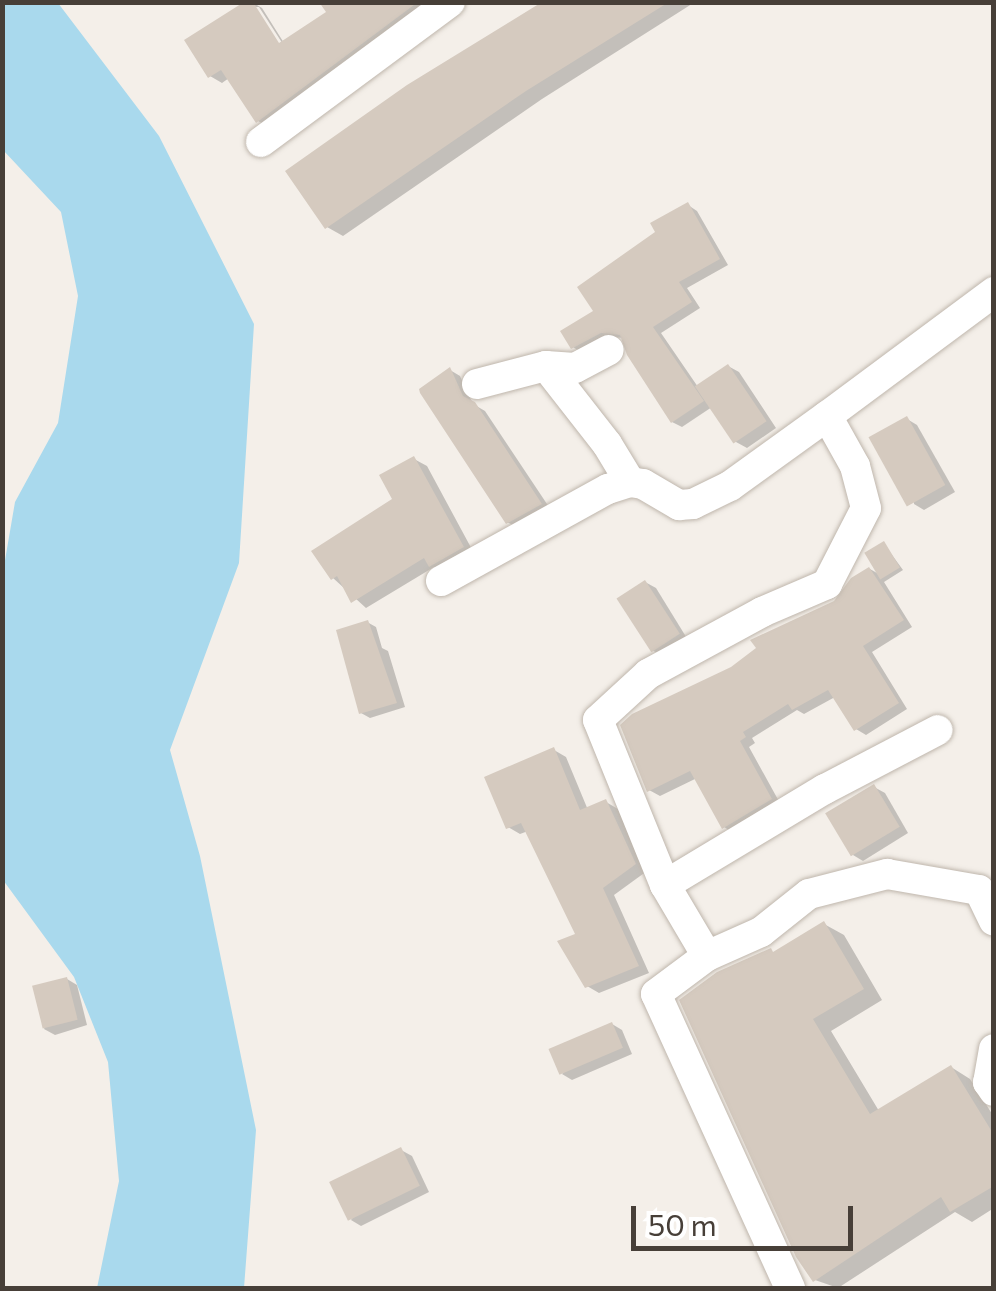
<!DOCTYPE html>
<style>
body{margin:0}
#map{position:relative;width:996px;height:1291px;overflow:hidden;background:#f4efe9;font-family:Commissioner,sans-serif}
div>[style]{position:absolute}
.water>*{inset:0;background:#a9d9ed}
.shadow>*{inset:0;background:#0003}
.building>*{inset:0;background:#d5cabf;transform-origin:0 0}
.roads{filter:drop-shadow(0 0 2px #bfb6ac) drop-shadow(0 0 2px #bfb6ac)}
.street>*{height:30px;margin:-15px;padding:0 15px;transform-origin:15px;border-radius:15px;background:#fff}
span{translate:-50% -50%;white-space:nowrap;text-align:center;line-height:1.15;-webkit-text-stroke:9px #fff;paint-order:stroke}
.frame{position:absolute;inset:0;border:5px solid #473f38;pointer-events:none}
.scale{position:absolute;left:631px;top:1206px;width:222px;height:45px;box-sizing:border-box;border:5px solid #473f38;border-top:0;padding-left:12px;font-size:30px;line-height:35px;white-space:nowrap;color:#473f38;-webkit-text-stroke:8px #fff;paint-order:stroke}
</style>
<div id="map">
<div class="water">
<i style="clip-path:polygon(2px 3px,58px 3px,159px 136px,254px 324px,239px 563px,170px 750px,200px 856px,256px 1130px,244px 1288px,97px 1288px,119px 1181px,108px 1062px,74px 977px,3px 880px,3px 572px,15px 502px,58px 423px,78px 296px,61px 212px,3px 150px)"></i>
</div>
<div class="shadow">
<i style="clip-path:polygon(evenodd,252px 2px,262px 8px,284px 43px,330px 12px,323px 2px,437px 2px,269px 127px,258px 121px,229px 78px,222px 83px,210px 76px,252px 2px,253px 7px,259px 7px,288px 52px,284px 55px,253px 7px)"></i>
<i style="clip-path:polygon(546px 2px,695px 2px,542px 99px,343px 236px,327px 227px)"></i>
<i style="clip-path:polygon(688px 205px,697px 211px,728px 265px,687px 288px,700px 308px,661px 333px,698px 387px,728px 366px,739px 372px,776px 428px,747px 448px,736px 442px,712px 407px,682px 427px,672px 422px,624px 338px,612px 337px,582px 353px,573px 347px,658px 233px)"></i>
<i style="clip-path:polygon(450px 370px,460px 376px,473px 404px,485px 411px,551px 510px,518px 528px,507px 522px)"></i>
<i style="clip-path:polygon(907px 419px,917px 425px,955px 492px,924px 510px,914px 504px)"></i>
<i style="clip-path:polygon(414px 459px,427px 466px,475px 555px,444px 573px,434px 567px,366px 608px,333px 578px,396px 500px)"></i>
<i style="clip-path:polygon(884px 544px,903px 570px,884px 582px,912px 627px,872px 652px,907px 709px,866px 735px,856px 729px,835px 697px,804px 714px,797px 710px,752px 738px,755px 743px,749px 747px,781px 805px,734px 833px,724px 827px,697px 778px,660px 796px,649px 790px,733px 669px,836px 603px,870px 569px,882px 576px)"></i>
<i style="clip-path:polygon(645px 582px,656px 588px,688px 640px,662px 656px,652px 650px)"></i>
<i style="clip-path:polygon(367px 622px,376px 627px,382px 648px,388px 651px,405px 707px,370px 718px,361px 713px)"></i>
<i style="clip-path:polygon(554px 750px,566px 757px,588px 810px,606px 802px,618px 809px,647px 871px,614px 895px,649px 973px,599px 993px,587px 986px,578px 936px,528px 831px,520px 834px,508px 827px)"></i>
<i style="clip-path:polygon(874px 787px,885px 793px,908px 833px,863px 861px,853px 855px)"></i>
<i style="clip-path:polygon(824px 924px,844px 935px,882px 1000px,831px 1031px,879px 1111px,951px 1067px,970px 1079px,994px 1117px,994px 1208px,972px 1222px,955px 1212px,838px 1288px,815px 1280px,775px 953px)"></i>
<i style="clip-path:polygon(67px 979px,77px 985px,87px 1025px,55px 1035px,44px 1029px)"></i>
<i style="clip-path:polygon(612px 1024px,622px 1030px,632px 1054px,572px 1080px,562px 1074px)"></i>
<i style="clip-path:polygon(401px 1150px,412px 1156px,429px 1192px,361px 1226px,351px 1220px)"></i>
</div>
<div class="building">
<i style="clip-path:polygon(244px 2px,253px 2px,279px 43px,326px 12px,319px 2px,418px 2px,256px 123px,221px 70px,208px 78px,184px 40px)"></i>
<i style="clip-path:polygon(542px 2px,669px 2px,526px 91px,325px 229px,285px 171px,407px 85px)"></i>
<i style="clip-path:polygon(688px 202px,720px 259px,679px 282px,692px 302px,653px 327px,704px 401px,671px 423px,627px 355px,620px 335px,601px 333px,571px 349px,560px 331px,593px 311px,577px 287px,655px 232px,650px 223px)"></i>
<i style="left:728px;top:364px;width:69px;height:40px;rotate:56deg"></i>
<i style="clip-path:polygon(450px 367px,463px 396px,475px 402px,542px 504px,506px 524px,420px 393px,419px 389px)"></i>
<i style="left:907px;top:416px;width:79px;height:44px;rotate:61deg"></i>
<i style="clip-path:polygon(414px 456px,464px 547px,429px 567px,424px 558px,351px 603px,337px 576px,331px 580px,311px 551px,392px 499px,379px 475px)"></i>
<i style="left:884px;top:541px;width:31px;height:23px;rotate:59deg"></i>
<i style="clip-path:polygon(869px 567px,904px 620px,863px 646px,899px 703px,854px 731px,828px 690px,792px 710px,788px 704px,743px 732px,746px 737px,740px 741px,772px 799px,722px 829px,690px 771px,647px 792px,620px 725px,632px 714px,731px 667px,756px 648px,750px 640px,834px 601px,851px 578px)"></i>
<i style="left:645px;top:580px;width:64px;height:34px;rotate:57deg"></i>
<i style="clip-path:polygon(368px 620px,397px 703px,359px 714px,336px 630px)"></i>
<i style="clip-path:polygon(554px 747px,580px 810px,606px 799px,636px 864px,603px 888px,639px 966px,585px 988px,557px 941px,575px 934px,521px 823px,506px 829px,484px 777px)"></i>
<i style="left:874px;top:784px;width:50px;height:57px;rotate:59deg"></i>
<i style="clip-path:polygon(824px 921px,864px 989px,813px 1019px,870px 1114px,951px 1065px,994px 1135px,994px 1186px,950px 1212px,941px 1197px,813px 1282px,796px 1257px,679px 1000px,717px 972px,771px 948px,773px 952px)"></i>
<i style="left:67px;top:977px;width:44px;height:36px;rotate:76deg"></i>
<i style="left:612px;top:1022px;width:28px;height:69px;rotate:67deg"></i>
<i style="left:401px;top:1147px;width:43px;height:80px;rotate:64deg"></i>
</div>
<div class="roads">
<div class="street">
<i style="left:261px;top:142px;width:235px;rotate:-36.5deg"></i>
<i style="left:546px;top:366px;width:29px;rotate:4deg"></i>
<i style="left:575px;top:368px;width:38px;rotate:-28deg"></i>
<i style="left:477px;top:384px;width:71px;rotate:-14.6deg"></i>
<i style="left:546px;top:366px;width:99px;rotate:52deg"></i>
<i style="left:607px;top:444px;width:44px;rotate:58.8deg"></i>
<i style="left:441px;top:581px;width:191px;rotate:-28.9deg"></i>
<i style="left:608px;top:489px;width:23px;rotate:-18deg"></i>
<i style="left:630px;top:482px;width:13px;rotate:9deg"></i>
<i style="left:643px;top:484px;width:42px;rotate:30.3deg"></i>
<i style="left:679px;top:505px;width:14px;rotate:-4deg"></i>
<i style="left:693px;top:504px;width:41px;rotate:-25.9deg"></i>
<i style="left:730px;top:486px;width:120px;rotate:-35.8deg"></i>
<i style="left:665px;top:885px;width:187px;rotate:-31deg"></i>
<i style="left:825px;top:789px;width:127px;rotate:-27.6deg"></i>
<i style="left:707px;top:956px;width:82px;rotate:-120.6deg"></i>
<i style="left:665px;top:885px;width:178px;rotate:-112.1deg"></i>
<i style="left:598px;top:720px;width:68px;rotate:-42.6deg"></i>
<i style="left:648px;top:674px;width:130px;rotate:-28.5deg"></i>
<i style="left:762px;top:612px;width:71px;rotate:-23.3deg"></i>
<i style="left:827px;top:584px;width:85px;rotate:-62.8deg"></i>
<i style="left:866px;top:508px;width:43px;rotate:-104.7deg"></i>
<i style="left:855px;top:466px;width:57px;rotate:-119.2deg"></i>
<i style="left:827px;top:416px;width:208px;rotate:-36.6deg"></i>
<i style="left:994px;top:1049px;width:34px;rotate:100deg"></i>
<i style="left:988px;top:1082px;width:11px;rotate:56deg"></i>
<i style="left:790px;top:1288px;width:323px;rotate:-114.5deg"></i>
<i style="left:656px;top:994px;width:64px;rotate:-36.7deg"></i>
<i style="left:707px;top:956px;width:59px;rotate:-24deg"></i>
<i style="left:761px;top:932px;width:61px;rotate:-38.4deg"></i>
<i style="left:809px;top:894px;width:81px;rotate:-14.4deg"></i>
<i style="left:887px;top:874px;width:93px;rotate:9.9deg"></i>
<i style="left:979px;top:890px;width:34px;rotate:64deg"></i>
</div>
</div>
<div class="frame"></div>
<div class="scale">50 m</div>
</div>
